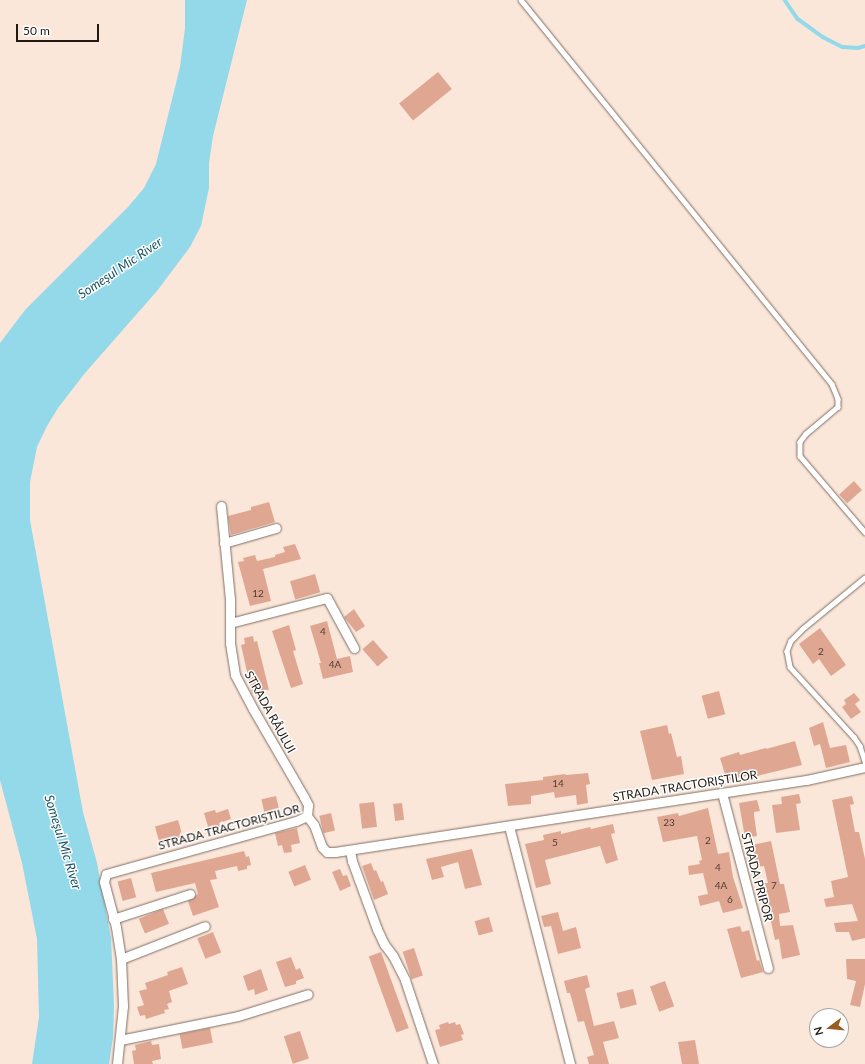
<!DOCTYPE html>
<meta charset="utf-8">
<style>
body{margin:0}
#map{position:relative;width:865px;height:1064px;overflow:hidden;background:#fbe7da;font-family:Lato,sans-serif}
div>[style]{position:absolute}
.water>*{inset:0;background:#93d9ea}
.stream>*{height:3.5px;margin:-1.75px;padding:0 1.75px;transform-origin:1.75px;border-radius:1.75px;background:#93d9ea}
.building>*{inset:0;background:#dfa791;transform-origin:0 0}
.roads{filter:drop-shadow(0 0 1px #806e63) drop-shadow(0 0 1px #806e63)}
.lane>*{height:4.5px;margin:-2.25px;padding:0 2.25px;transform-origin:2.25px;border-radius:2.25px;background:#fff}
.street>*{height:9px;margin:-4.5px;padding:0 4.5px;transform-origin:4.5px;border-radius:4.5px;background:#fff}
span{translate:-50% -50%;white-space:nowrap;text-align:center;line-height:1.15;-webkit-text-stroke:3px #fff;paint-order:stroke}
.number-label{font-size:10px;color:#503d34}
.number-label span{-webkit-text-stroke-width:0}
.street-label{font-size:12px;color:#201a15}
.water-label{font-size:13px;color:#18535f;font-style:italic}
.north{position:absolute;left:809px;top:1008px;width:40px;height:40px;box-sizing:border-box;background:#fff;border:1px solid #a6a3a1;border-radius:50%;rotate:254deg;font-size:11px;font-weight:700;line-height:16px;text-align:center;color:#201a15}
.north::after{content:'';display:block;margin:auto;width:14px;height:18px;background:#9a5c21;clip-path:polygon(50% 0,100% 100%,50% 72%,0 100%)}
.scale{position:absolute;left:16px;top:24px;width:83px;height:18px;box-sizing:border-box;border:2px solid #201a15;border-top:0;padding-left:5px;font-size:12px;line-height:14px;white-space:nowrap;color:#201a15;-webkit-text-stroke:3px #fff;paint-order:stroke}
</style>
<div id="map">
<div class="water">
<i style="clip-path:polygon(185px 0,247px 0,213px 136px,209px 163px,209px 188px,201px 226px,190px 247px,157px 291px,85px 373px,58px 408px,47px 426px,37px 447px,30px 482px,30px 520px,83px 812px,97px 863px,111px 938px,114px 1005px,113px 1037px,109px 1064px,32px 1064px,39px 1017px,37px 939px,22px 863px,0 780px,0 343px,25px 310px,128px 207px,144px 188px,156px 164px,180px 67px,185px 28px)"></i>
</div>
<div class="stream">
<i style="left:785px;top:0;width:23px;rotate:56deg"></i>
<i style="left:798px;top:19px;width:31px;rotate:36deg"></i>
<i style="left:823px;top:37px;width:22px;rotate:27deg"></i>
<i style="left:843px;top:47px;width:15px;rotate:4deg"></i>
<i style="left:858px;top:48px;width:7px;rotate:-16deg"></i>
</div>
<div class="building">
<i style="left:438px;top:72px;width:22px;height:50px;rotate:51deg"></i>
<i style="left:854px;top:481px;width:12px;height:20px;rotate:48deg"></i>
<i style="clip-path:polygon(269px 502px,275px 522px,231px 535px,228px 516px,251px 510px,251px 507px)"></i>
<i style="clip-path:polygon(295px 544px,301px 559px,263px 569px,271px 601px,250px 606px,238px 562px,244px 561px,243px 558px,255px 555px,257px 561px,275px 557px,275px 555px,285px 552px,283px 547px)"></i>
<i style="left:315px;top:574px;width:19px;height:26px;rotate:74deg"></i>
<i style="clip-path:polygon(354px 609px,365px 626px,356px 632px,344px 617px)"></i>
<i style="clip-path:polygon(327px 621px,337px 659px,350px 656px,353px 672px,323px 679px,319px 663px,321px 663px,310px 626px)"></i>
<i style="clip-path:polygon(289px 625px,296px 650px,293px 651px,303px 684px,291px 688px,272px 631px)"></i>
<i style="clip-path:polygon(820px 628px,846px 665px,831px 676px,819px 659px,813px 664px,799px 644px)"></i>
<i style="clip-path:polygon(253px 636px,254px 642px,257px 641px,269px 690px,252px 694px,241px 645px,245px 644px,244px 638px)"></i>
<i style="left:373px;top:640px;width:23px;height:14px;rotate:49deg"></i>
<i style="left:719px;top:691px;width:24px;height:18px;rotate:75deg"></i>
<i style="clip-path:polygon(854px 693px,860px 700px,855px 704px,861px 712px,851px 719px,842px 707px,846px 704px,844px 700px)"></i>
<i style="clip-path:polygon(823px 722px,830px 748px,846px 745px,850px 762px,826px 768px,820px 744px,814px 746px,809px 728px)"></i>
<i style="clip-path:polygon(667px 725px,669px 734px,671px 733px,677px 757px,681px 756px,684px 774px,652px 780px,640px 731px)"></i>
<i style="clip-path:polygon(795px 741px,802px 765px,753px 777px,753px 774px,727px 781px,720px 758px,739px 752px,740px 755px,766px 748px,766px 749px)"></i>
<i style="clip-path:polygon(588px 773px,590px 784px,586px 785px,588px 803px,577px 805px,576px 795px,555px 798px,554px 792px,531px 796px,531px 804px,508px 806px,505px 784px,543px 780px,543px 777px,565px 774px,566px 775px)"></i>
<i style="clip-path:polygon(799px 794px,801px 803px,796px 804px,800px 830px,776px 833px,772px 805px,782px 804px,781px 797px)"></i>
<i style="left:276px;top:796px;width:17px;height:15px;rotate:77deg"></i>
<i style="clip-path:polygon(852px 796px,854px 804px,850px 805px,855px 832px,859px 832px,865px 859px,865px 938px,852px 941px,849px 932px,836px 932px,834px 923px,858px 921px,852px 904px,826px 907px,824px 899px,834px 897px,831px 881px,848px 877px,832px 800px)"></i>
<i style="clip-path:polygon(757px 800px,760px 811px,754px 812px,754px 815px,757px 836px,745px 838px,739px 803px)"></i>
<i style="left:374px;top:802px;width:25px;height:15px;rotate:83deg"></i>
<i style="left:402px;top:803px;width:17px;height:9px;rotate:83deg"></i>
<i style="clip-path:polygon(708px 808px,718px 854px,729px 852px,733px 877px,743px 908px,723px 913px,719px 901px,700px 906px,698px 896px,708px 894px,703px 873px,689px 875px,688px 866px,700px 864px,699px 861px,702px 860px,697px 836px,663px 842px,657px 817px,678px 813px,679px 816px)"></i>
<i style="clip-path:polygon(228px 809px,231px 819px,219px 823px,220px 827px,209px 830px,204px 813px,215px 810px,216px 813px)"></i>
<i style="left:331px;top:813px;width:18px;height:12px;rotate:77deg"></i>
<i style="left:178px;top:820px;width:18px;height:24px;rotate:74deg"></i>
<i style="clip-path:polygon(613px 824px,615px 833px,611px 834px,618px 860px,606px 864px,600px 846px,545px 860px,551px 884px,536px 888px,525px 844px,544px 840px,543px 835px,561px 831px,561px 834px,590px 827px,591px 829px)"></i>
<i style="clip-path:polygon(297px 828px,300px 843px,291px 845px,292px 852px,284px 853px,282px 845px,278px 846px,275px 833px)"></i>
<i style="clip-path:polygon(771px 841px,780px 884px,784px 884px,790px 912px,779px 914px,780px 926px,793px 925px,800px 955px,782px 959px,779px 939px,775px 940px,764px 890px,767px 890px,765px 883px,768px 883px,764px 866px,756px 867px,752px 845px)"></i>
<i style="clip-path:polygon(472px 849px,482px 885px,465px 889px,458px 862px,441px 867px,444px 877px,432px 880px,426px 859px)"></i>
<i style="clip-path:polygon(244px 851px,246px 857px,249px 856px,251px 865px,247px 866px,247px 869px,238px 871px,237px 866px,215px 871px,217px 879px,210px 880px,219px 907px,193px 916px,188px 901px,198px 894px,195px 883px,156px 892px,151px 873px)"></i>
<i style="clip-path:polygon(371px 863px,374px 871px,376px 870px,381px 882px,383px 881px,388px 894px,374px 900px,362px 866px)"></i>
<i style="left:305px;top:865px;width:16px;height:18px;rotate:68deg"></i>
<i style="clip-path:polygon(340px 869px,343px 876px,347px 875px,351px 886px,340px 891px,332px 872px)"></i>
<i style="left:131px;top:878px;width:20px;height:14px;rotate:75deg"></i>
<i style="left:163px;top:909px;width:16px;height:26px;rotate:68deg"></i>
<i style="clip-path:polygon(558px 912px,563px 931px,576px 927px,581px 948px,558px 954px,551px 926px,544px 927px,541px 916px)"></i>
<i style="left:489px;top:917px;width:15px;height:15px;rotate:74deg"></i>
<i style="clip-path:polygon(740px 926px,742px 932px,749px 930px,757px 961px,759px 960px,763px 972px,741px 978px,727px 929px)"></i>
<i style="left:213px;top:932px;width:22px;height:17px;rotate:68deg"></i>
<i style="left:414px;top:948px;width:29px;height:12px;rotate:72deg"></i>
<i style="left:381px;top:952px;width:81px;height:13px;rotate:70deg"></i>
<i style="clip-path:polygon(291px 957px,296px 970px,300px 968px,304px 978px,296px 981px,296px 984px,285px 987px,276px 962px)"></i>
<i style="clip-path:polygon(846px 959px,865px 959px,865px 984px,860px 1007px,850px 1005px,856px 981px,847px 979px)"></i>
<i style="clip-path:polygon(182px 967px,188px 984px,169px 991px,172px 1002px,167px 1004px,169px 1009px,164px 1010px,165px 1013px,146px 1019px,145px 1015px,140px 1016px,137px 1007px,144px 1005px,139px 991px,147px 989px,145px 983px,168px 975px,167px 972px)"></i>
<i style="clip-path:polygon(261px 969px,268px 990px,255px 995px,254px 989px,248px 991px,243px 976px)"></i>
<i style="clip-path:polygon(587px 975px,590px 987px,585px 989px,594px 1026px,614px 1021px,619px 1038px,603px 1042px,609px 1064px,589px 1064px,587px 1057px,594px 1055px,584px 1021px,578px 1022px,570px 993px,567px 993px,564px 981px)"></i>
<i style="left:665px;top:981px;width:27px;height:16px;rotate:70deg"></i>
<i style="left:633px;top:989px;width:16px;height:17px;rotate:76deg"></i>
<i style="clip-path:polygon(448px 1022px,449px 1024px,455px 1022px,456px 1025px,460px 1024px,464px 1034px,461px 1035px,463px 1040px,440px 1047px,435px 1030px,440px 1029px,439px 1025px)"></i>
<i style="left:210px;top:1028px;width:15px;height:31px;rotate:79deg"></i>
<i style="left:300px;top:1031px;width:29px;height:17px;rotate:72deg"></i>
<i style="clip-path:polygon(695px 1040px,699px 1064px,682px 1064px,678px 1042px)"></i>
<i style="clip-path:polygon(151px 1041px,152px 1045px,159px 1044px,161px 1059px,152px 1061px,153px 1064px,134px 1064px,132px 1051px,136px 1050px,135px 1045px)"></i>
</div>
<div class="roads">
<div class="lane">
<i style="left:521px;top:0;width:494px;rotate:51deg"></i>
<i style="left:832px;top:384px;width:16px;rotate:68deg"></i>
<i style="left:838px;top:399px;width:8px;rotate:90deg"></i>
<i style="left:838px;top:407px;width:42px;rotate:139.8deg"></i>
<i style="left:806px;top:434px;width:10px;rotate:127deg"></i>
<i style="left:800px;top:442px;width:14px;rotate:90deg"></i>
<i style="left:800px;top:456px;width:100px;rotate:49.5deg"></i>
<i style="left:865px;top:578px;width:80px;rotate:140.6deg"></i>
<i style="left:803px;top:629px;width:17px;rotate:135deg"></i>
<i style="left:791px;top:641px;width:11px;rotate:112deg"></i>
<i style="left:787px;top:651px;width:16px;rotate:79deg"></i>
<i style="left:790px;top:667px;width:95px;rotate:47.6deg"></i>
<i style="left:854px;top:737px;width:11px;rotate:56deg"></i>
<i style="left:860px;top:746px;width:16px;rotate:72deg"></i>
</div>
<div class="street">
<i style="left:221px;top:506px;width:93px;rotate:84.5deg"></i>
<i style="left:230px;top:599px;width:44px;rotate:90deg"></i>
<i style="left:230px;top:643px;width:32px;rotate:81deg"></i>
<i style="left:235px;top:675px;width:38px;rotate:62deg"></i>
<i style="left:253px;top:709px;width:102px;rotate:59.9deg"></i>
<i style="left:304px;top:797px;width:9px;rotate:63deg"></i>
<i style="left:308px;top:805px;width:11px;rotate:95deg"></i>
<i style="left:224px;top:543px;width:54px;rotate:-16.1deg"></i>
<i style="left:230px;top:623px;width:100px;rotate:-14.5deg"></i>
<i style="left:327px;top:598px;width:57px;rotate:61.6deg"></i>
<i style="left:722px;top:793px;width:181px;rotate:75.3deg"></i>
<i style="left:307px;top:816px;width:11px;rotate:52deg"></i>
<i style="left:314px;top:825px;width:23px;rotate:70deg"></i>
<i style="left:322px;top:847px;width:7px;rotate:45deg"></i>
<i style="left:327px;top:852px;width:8px"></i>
<i style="left:335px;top:852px;width:477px;rotate:-8.7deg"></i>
<i style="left:807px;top:780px;width:59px;rotate:-12.6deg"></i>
<i style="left:509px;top:826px;width:246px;rotate:75.6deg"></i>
<i style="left:350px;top:850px;width:11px;rotate:80deg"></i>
<i style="left:352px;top:861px;width:72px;rotate:69.8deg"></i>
<i style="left:377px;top:929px;width:17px;rotate:65deg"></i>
<i style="left:384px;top:944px;width:15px;rotate:53deg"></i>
<i style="left:393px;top:956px;width:27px;rotate:63deg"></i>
<i style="left:405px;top:980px;width:89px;rotate:71.6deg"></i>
<i style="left:113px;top:919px;width:81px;rotate:-18deg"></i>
<i style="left:121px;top:959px;width:90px;rotate:-21.4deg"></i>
<i style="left:120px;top:1040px;width:120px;rotate:-11.5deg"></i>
<i style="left:238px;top:1016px;width:73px;rotate:-17.4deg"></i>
<i style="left:117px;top:1064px;width:58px;rotate:-84.1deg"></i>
<i style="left:123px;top:1006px;width:47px;rotate:-92.4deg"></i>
<i style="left:121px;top:959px;width:32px;rotate:-99deg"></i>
<i style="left:116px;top:927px;width:47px;rotate:-104.9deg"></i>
<i style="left:104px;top:882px;width:8px;rotate:-76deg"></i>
<i style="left:106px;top:874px;width:197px;rotate:-15.6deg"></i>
<i style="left:296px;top:821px;width:12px;rotate:-24deg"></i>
</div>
</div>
<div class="number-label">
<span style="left:258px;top:594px">12</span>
<span style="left:323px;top:632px">4</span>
<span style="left:821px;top:652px">2</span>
<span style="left:335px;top:665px">4A</span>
<span style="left:558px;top:784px">14</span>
<span style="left:669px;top:823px">23</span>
<span style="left:708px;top:841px">2</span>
<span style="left:555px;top:843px">5</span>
<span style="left:718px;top:868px">4</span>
<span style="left:721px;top:886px">4A</span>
<span style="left:774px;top:886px">7</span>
<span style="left:730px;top:900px">6</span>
</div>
<div class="street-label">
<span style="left:270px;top:712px;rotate:61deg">STRADA RÂULUI</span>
<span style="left:685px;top:786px;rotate:-9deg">STRADA TRACTORIȘTILOR</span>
<span style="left:229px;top:827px;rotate:-15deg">STRADA TRACTORIȘTILOR</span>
<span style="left:757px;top:877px;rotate:75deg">STRADA PRIPOR</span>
</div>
<div class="water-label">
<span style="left:120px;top:268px;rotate:-34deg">Someşul Mic River</span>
<span style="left:63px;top:842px;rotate:73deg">Someşul Mic River</span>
</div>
<div class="north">N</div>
<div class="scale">50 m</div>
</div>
